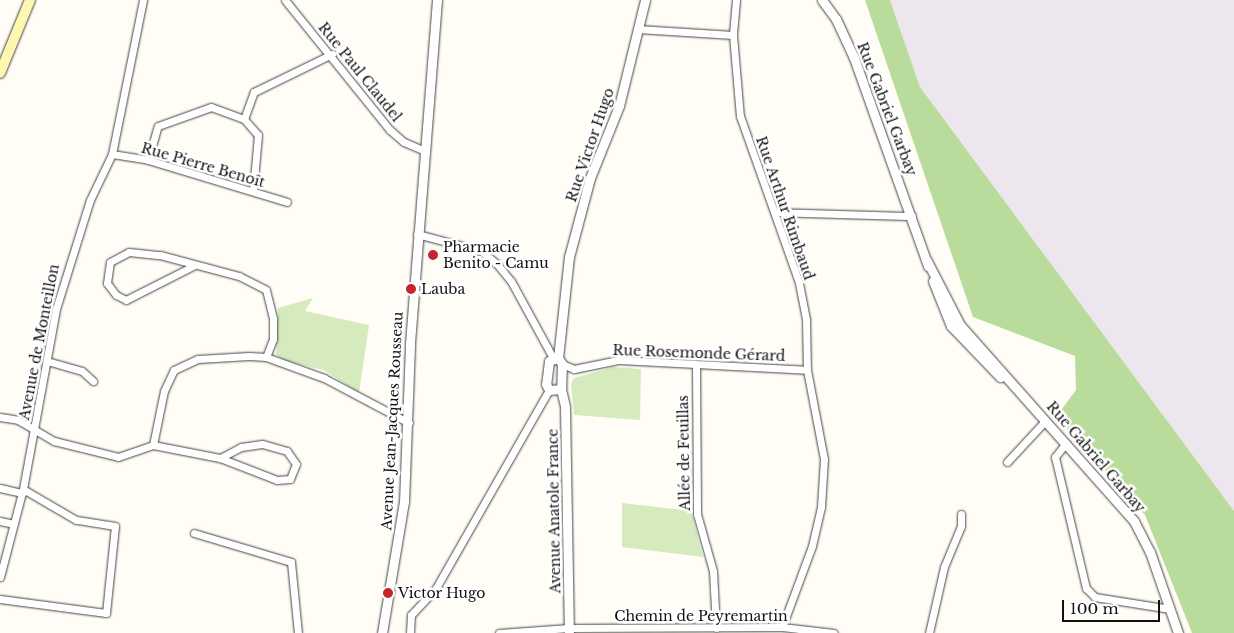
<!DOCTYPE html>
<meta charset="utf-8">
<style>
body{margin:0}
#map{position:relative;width:1234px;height:633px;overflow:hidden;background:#fffdf5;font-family:"Libre Baskerville",serif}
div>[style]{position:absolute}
.industrial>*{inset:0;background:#eee6ef}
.green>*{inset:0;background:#d5ebbd}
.forest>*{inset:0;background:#b9dc9c}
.roads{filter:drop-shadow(0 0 1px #444) drop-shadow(0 0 1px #444)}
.minor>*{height:7px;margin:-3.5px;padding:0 3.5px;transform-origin:3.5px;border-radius:3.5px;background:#fff}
.tertiary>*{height:9px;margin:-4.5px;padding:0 4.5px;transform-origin:4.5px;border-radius:4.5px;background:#fff}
.secondary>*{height:10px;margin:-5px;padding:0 5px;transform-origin:5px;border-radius:5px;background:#fff6b0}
.dots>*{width:14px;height:14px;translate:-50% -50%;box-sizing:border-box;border:2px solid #fff;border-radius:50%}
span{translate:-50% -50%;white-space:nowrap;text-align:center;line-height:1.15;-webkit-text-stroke:5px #fff;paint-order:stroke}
.street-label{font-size:14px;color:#111}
.poi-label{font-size:14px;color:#111}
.left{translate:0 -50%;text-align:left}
.scale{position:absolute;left:1062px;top:600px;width:98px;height:22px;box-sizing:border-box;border:2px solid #111;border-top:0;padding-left:6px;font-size:15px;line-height:18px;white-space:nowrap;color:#111;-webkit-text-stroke:4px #fff;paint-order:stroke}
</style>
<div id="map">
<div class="industrial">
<i style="clip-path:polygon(890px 0,1234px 0,1234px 511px,920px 87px)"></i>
</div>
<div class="green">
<i style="clip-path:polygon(313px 298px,305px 311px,369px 325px,359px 393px,324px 370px,286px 361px,276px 355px,278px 308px)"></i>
<i style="clip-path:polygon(613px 367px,641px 369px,640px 420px,574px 415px,571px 384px,574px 378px)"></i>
<i style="clip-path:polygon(622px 503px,691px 511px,703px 557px,622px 547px)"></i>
</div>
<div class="forest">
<i style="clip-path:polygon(865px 0,890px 0,920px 87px,1234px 511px,1234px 633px,1192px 633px,1145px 515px,1056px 417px,1076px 390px,1075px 356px,973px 317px)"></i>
</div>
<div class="roads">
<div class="minor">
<i style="left:285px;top:0;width:167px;rotate:51.1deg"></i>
<i style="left:390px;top:130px;width:18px;rotate:41deg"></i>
<i style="left:404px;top:142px;width:21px;rotate:23deg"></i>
<i style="left:736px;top:0;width:35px;rotate:95deg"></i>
<i style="left:733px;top:35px;width:81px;rotate:85.1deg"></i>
<i style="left:740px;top:116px;width:177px;rotate:70.5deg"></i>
<i style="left:799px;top:283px;width:38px;rotate:79deg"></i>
<i style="left:806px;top:320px;width:50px;rotate:88.9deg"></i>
<i style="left:807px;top:370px;width:91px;rotate:79.2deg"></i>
<i style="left:824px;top:459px;width:48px;rotate:93.6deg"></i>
<i style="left:821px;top:507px;width:40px;rotate:103deg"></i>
<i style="left:812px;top:546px;width:86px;rotate:110.3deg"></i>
<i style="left:638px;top:29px;width:95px;rotate:3.6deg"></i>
<i style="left:244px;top:119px;width:29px;rotate:-70deg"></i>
<i style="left:254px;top:92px;width:87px;rotate:-26deg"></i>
<i style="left:112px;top:154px;width:36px;rotate:9deg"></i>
<i style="left:148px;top:160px;width:145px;rotate:16.8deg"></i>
<i style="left:148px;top:160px;width:35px;rotate:-74deg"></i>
<i style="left:158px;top:126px;width:56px;rotate:-19.7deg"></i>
<i style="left:211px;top:107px;width:35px;rotate:20deg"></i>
<i style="left:244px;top:119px;width:21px;rotate:49deg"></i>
<i style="left:258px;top:135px;width:56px;rotate:95.1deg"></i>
<i style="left:775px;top:212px;width:137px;rotate:1.7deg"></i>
<i style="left:417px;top:234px;width:66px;rotate:14.9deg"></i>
<i style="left:481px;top:251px;width:21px;rotate:39deg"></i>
<i style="left:497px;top:264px;width:22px;rotate:51deg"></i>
<i style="left:511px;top:281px;width:88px;rotate:61.4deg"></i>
<i style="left:193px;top:266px;width:75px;rotate:153.1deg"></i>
<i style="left:126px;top:300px;width:11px;rotate:-153deg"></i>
<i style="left:116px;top:295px;width:15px;rotate:-127deg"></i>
<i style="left:107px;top:283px;width:21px;rotate:-82deg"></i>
<i style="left:110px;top:262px;width:21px;rotate:-28deg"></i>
<i style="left:129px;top:252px;width:31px;rotate:6deg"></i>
<i style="left:160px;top:255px;width:82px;rotate:14.9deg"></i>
<i style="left:239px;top:276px;width:30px;rotate:27deg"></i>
<i style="left:266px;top:290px;width:30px;rotate:76deg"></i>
<i style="left:273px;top:319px;width:20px;rotate:90deg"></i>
<i style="left:273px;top:339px;width:19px;rotate:111deg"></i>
<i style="left:47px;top:361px;width:36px;rotate:16deg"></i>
<i style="left:82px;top:371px;width:15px;rotate:42deg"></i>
<i style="left:562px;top:364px;width:13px;rotate:23deg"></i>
<i style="left:574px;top:369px;width:45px;rotate:-11.6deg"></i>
<i style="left:618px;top:360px;width:189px;rotate:3deg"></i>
<i style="left:696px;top:365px;width:149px;rotate:89.6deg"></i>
<i style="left:697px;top:514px;width:59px;rotate:74.3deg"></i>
<i style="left:713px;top:571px;width:57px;rotate:87deg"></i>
<i style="left:0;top:417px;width:18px;rotate:9deg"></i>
<i style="left:18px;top:420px;width:42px;rotate:30.3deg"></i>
<i style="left:54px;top:441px;width:66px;rotate:14deg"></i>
<i style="left:118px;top:457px;width:37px;rotate:-19deg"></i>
<i style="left:153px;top:445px;width:55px;rotate:-78.5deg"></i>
<i style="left:164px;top:391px;width:23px;rotate:-65deg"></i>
<i style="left:174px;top:370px;width:26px;rotate:-25deg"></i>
<i style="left:198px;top:359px;width:51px;rotate:-3.4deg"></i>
<i style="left:249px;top:356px;width:17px;rotate:3deg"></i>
<i style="left:266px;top:357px;width:62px;rotate:19.9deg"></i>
<i style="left:324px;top:378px;width:96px;rotate:27.9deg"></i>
<i style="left:1066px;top:443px;width:18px;rotate:128deg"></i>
<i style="left:1055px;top:457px;width:135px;rotate:76.7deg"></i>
<i style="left:1086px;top:588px;width:13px;rotate:45deg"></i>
<i style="left:1095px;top:597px;width:76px;rotate:9.1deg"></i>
<i style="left:153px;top:445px;width:68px;rotate:11deg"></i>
<i style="left:220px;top:458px;width:61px;rotate:21.1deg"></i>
<i style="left:277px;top:480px;width:13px;rotate:-4deg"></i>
<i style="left:290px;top:479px;width:16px;rotate:-68deg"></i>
<i style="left:296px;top:464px;width:16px;rotate:-125deg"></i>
<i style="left:287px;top:451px;width:26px;rotate:-164deg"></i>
<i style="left:262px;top:444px;width:21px;rotate:172deg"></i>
<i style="left:241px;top:447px;width:24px;rotate:152deg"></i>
<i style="left:1007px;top:462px;width:57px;rotate:-47.1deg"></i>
<i style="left:0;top:488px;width:23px;rotate:13deg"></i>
<i style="left:0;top:521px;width:14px;rotate:12deg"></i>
<i style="left:194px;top:533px;width:101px;rotate:16.6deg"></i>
<i style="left:291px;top:562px;width:71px;rotate:84.4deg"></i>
<i style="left:0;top:577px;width:91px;rotate:-75.4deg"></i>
<i style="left:23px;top:489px;width:183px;rotate:-79.6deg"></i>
<i style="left:56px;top:309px;width:114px;rotate:-72.7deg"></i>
<i style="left:90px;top:200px;width:51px;rotate:-64.4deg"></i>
<i style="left:112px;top:154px;width:157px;rotate:-78.6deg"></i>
<i style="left:0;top:599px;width:107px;rotate:7.5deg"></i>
<i style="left:106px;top:613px;width:87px;rotate:-84.1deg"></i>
<i style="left:115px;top:526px;width:39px;rotate:-171deg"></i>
<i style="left:76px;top:520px;width:61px;rotate:-149.7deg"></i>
<i style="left:410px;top:633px;width:18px;rotate:-87deg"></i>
<i style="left:411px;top:615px;width:37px;rotate:-47deg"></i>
<i style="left:436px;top:588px;width:228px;rotate:-60.3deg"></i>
<i style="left:499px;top:633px;width:70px;rotate:-4.1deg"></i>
<i style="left:569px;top:628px;width:213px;rotate:-0.3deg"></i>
<i style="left:782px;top:627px;width:52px;rotate:6.6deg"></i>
<i style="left:929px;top:633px;width:68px;rotate:-77.2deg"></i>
<i style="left:944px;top:567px;width:44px;rotate:-67.5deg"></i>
<i style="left:961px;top:526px;width:12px;rotate:-90deg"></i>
</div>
<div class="tertiary">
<i style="left:822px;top:0;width:24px;rotate:54deg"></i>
<i style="left:836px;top:19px;width:43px;rotate:65.2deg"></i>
<i style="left:854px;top:58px;width:221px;rotate:70.4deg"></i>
<i style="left:927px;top:261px;width:72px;rotate:62.7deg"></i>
<i style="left:960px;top:325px;width:262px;rotate:48.4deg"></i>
<i style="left:1134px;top:521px;width:35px;rotate:63deg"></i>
<i style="left:1150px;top:552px;width:86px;rotate:70.9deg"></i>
<i style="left:933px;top:281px;width:48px;rotate:68.2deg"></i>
<i style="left:951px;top:326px;width:71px;rotate:46.1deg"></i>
<i style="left:558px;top:358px;width:102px;rotate:-83.8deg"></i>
<i style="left:569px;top:257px;width:82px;rotate:-75.1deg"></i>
<i style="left:590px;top:178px;width:78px;rotate:-68.1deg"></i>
<i style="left:619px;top:106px;width:109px;rotate:-76.2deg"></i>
<i style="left:558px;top:358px;width:7px;rotate:56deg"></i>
<i style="left:562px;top:364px;width:25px;rotate:92deg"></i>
<i style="left:561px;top:389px;width:18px;rotate:77deg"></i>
<i style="left:565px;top:407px;width:226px;rotate:89deg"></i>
<i style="left:558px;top:358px;width:9px;rotate:162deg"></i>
<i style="left:549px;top:361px;width:23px;rotate:97deg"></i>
<i style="left:546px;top:384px;width:7px;rotate:63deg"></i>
<i style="left:549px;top:390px;width:12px;rotate:-5deg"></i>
<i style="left:382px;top:633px;width:133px;rotate:-80.5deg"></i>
<i style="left:404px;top:502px;width:159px;rotate:-87.8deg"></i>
<i style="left:410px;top:343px;width:344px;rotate:-85.5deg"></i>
</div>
<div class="secondary">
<i style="left:0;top:73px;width:79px;rotate:-67.7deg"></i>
</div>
</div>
<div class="dots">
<i style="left:433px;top:255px;background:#c4262e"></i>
<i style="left:411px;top:289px;background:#c4262e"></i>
<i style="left:388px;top:593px;background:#c4262e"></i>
</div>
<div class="street-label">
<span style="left:360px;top:72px;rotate:51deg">Rue Paul Claudel</span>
<span style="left:887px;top:109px;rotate:69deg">Rue Gabriel Garbay</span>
<span style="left:590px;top:145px;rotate:-71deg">Rue Victor Hugo</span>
<span style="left:203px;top:165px;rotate:16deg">Rue Pierre Benoît</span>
<span style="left:785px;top:208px;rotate:71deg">Rue Arthur Rimbaud</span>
<span style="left:39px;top:342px;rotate:-79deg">Avenue de Monteillon</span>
<span style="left:699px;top:353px;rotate:2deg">Rue Rosemonde Gérard</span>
<span style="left:392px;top:421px;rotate:-87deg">Avenue Jean-Jacques Rousseau</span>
<span style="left:684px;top:453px;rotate:-91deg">Allée de Feuillas</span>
<span style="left:1096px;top:457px;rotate:49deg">Rue Gabriel Garbay</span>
<span style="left:554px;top:511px;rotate:-91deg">Avenue Anatole France</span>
<span style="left:701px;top:616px">Chemin de Peyremartin</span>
</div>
<div class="poi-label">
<span class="left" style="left:443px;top:255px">Pharmacie<br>Benito - Camu</span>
<span class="left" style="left:421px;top:289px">Lauba</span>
<span class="left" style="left:398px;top:593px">Victor Hugo</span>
</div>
<div class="scale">100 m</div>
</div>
